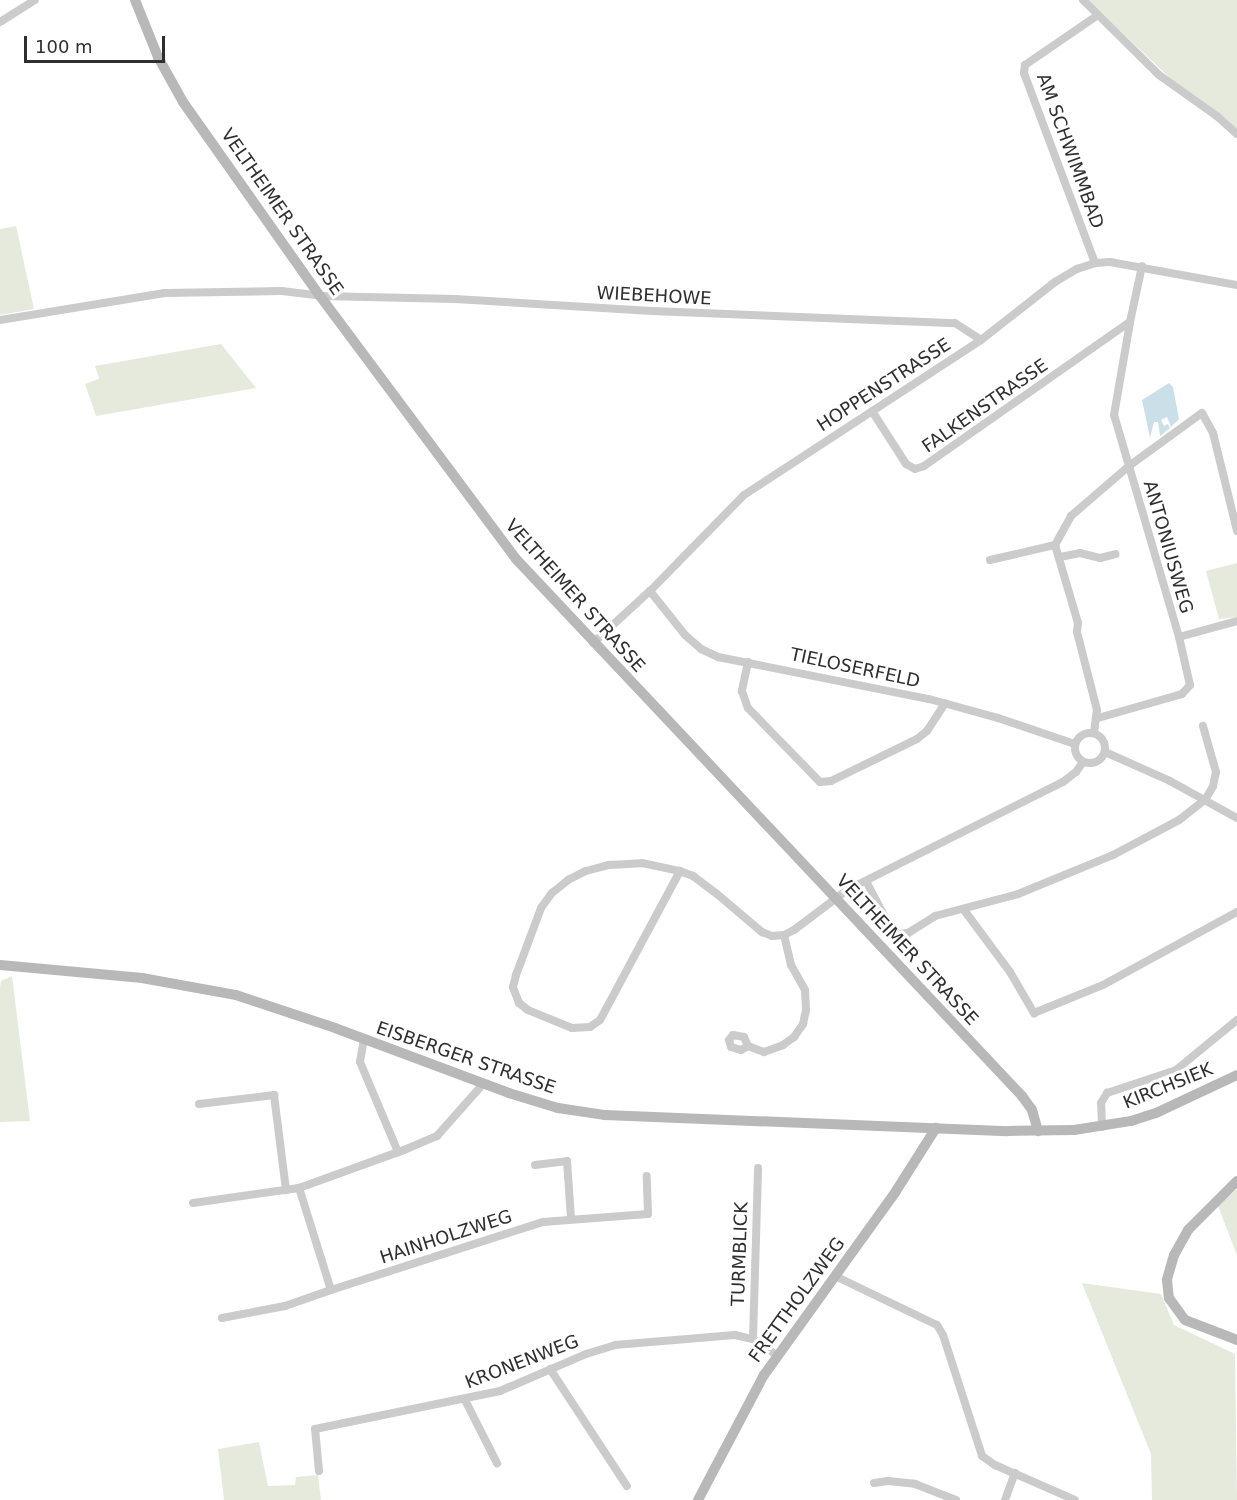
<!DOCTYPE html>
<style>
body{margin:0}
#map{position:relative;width:1237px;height:1500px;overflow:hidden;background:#fff;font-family:"DejaVu Sans",sans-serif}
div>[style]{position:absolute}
.green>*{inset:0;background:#e5eadd}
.water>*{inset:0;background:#cbdfe9}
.street>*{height:8px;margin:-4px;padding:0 4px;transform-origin:4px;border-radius:4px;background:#cbcbcb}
.street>.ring{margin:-4px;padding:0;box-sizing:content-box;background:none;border:8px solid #cbcbcb;border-radius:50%}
.secondary>*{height:10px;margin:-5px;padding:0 5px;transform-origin:5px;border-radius:5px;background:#b8b8b8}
span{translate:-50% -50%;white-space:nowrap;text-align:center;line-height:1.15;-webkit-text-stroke:6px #fff;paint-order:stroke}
.street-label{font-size:18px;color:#2e2e2e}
.scale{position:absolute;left:24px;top:36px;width:141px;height:27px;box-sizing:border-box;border:3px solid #2e2e2e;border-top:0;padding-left:8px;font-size:18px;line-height:21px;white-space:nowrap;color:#2e2e2e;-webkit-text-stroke:4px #fff;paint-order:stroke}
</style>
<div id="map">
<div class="green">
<i style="clip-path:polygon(1088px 0,1237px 0,1237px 129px,1176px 84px)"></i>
<i style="clip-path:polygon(16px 226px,34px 309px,0 315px,0 229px)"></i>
<i style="clip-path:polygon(221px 344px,256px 388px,96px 416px,85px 384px,99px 379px,95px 366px)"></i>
<i style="clip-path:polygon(1237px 563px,1237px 617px,1219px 619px,1206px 571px)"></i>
<i style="clip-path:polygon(12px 976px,30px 1121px,0 1122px,0 987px,1px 981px)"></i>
<i style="clip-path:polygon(1237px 1189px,1237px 1255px,1218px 1206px)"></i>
<i style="clip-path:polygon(1082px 1283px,1161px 1294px,1174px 1325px,1235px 1354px,1237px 1500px,1152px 1500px,1151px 1454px)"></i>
<i style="clip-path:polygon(259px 1442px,268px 1486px,295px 1485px,296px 1477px,318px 1475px,321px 1500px,224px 1500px,218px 1449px)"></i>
</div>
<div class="water">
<i style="clip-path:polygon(1169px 383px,1173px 387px,1179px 419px,1171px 427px,1167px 417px,1161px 420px,1164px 426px,1168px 424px,1170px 428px,1160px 436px,1158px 422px,1154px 422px,1150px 438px,1142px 400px)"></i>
</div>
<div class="street">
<i style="left:1083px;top:0;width:107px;rotate:44.6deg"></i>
<i style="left:1159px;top:75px;width:72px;rotate:35.4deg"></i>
<i style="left:1218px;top:117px;width:25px;rotate:42deg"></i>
<i style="left:0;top:22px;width:41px;rotate:-32.2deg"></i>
<i style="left:1095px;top:263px;width:203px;rotate:-110.5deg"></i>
<i style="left:1024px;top:73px;width:8px;rotate:-83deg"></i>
<i style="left:1025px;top:65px;width:88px;rotate:-34.4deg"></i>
<i style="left:0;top:320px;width:167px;rotate:-9.3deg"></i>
<i style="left:165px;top:293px;width:117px;rotate:-1deg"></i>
<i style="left:282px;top:291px;width:38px;rotate:7deg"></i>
<i style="left:320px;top:296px;width:135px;rotate:1.3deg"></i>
<i style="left:455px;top:299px;width:197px;rotate:3.5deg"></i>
<i style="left:652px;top:311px;width:303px;rotate:2.3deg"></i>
<i style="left:955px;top:323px;width:31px;rotate:33deg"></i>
<i style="left:872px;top:411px;width:63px;rotate:57.3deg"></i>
<i style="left:906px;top:464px;width:10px;rotate:29deg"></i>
<i style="left:915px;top:469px;width:9px;rotate:-18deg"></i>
<i style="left:924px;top:466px;width:251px;rotate:-35deg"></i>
<i style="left:1130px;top:322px;width:57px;rotate:-77.9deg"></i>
<i style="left:1060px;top:557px;width:20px;rotate:-11deg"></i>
<i style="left:1080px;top:553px;width:21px;rotate:14deg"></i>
<i style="left:1100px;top:558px;width:16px;rotate:-14deg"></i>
<i style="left:990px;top:560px;width:67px;rotate:-13deg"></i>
<i style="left:650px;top:591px;width:56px;rotate:51.5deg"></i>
<i style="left:685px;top:635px;width:21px;rotate:41deg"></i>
<i style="left:701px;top:649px;width:19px;rotate:25deg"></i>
<i style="left:718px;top:657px;width:215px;rotate:11.3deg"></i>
<i style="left:929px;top:699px;width:72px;rotate:15.4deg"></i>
<i style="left:998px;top:718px;width:81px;rotate:18.7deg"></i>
<i style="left:1179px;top:637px;width:60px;rotate:-15.4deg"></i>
<i style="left:593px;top:643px;width:77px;rotate:-42.4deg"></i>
<i style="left:650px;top:591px;width:134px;rotate:-45.6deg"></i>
<i style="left:744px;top:495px;width:283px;rotate:-33.2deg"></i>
<i style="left:981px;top:340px;width:94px;rotate:-38.1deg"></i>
<i style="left:1055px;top:282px;width:26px;rotate:-31deg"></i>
<i style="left:1077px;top:269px;width:19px;rotate:-18deg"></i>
<i style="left:1095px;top:263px;width:15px;rotate:-4deg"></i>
<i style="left:1110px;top:262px;width:129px;rotate:10.3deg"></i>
<i style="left:748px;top:662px;width:30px;rotate:102deg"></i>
<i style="left:742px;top:691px;width:18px;rotate:71deg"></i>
<i style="left:748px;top:708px;width:103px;rotate:45.8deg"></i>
<i style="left:820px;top:782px;width:11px;rotate:-5deg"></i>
<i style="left:831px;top:781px;width:96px;rotate:-26deg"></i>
<i style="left:917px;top:739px;width:13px;rotate:-39deg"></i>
<i style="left:927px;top:731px;width:33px;rotate:-57deg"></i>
<i style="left:1098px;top:718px;width:87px;rotate:-15.9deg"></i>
<i style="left:1182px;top:694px;width:12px;rotate:-48deg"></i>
<i style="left:1190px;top:685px;width:49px;rotate:-102.9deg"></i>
<i style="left:1179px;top:637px;width:231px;rotate:-106.3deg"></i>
<i style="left:1114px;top:415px;width:94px;rotate:-80.2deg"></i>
<i class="ring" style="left:1075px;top:733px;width:22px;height:22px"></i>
<i style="left:1094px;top:733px;width:23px;rotate:-83deg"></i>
<i style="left:1097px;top:710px;width:81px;rotate:-104.4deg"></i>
<i style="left:1077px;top:632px;width:9px;rotate:-84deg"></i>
<i style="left:1078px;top:623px;width:81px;rotate:-106.4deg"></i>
<i style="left:1055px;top:545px;width:33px;rotate:-61deg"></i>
<i style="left:1071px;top:516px;width:77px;rotate:-40.8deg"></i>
<i style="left:1129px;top:466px;width:90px;rotate:-36deg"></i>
<i style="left:1202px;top:413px;width:23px;rotate:61deg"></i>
<i style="left:1213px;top:433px;width:101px;rotate:76.2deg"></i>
<i style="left:1105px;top:752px;width:71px;rotate:24deg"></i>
<i style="left:1170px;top:781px;width:77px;rotate:28.9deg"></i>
<i style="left:680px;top:871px;width:169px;rotate:118.2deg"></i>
<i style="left:600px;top:1020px;width:12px;rotate:145deg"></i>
<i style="left:590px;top:1027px;width:18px;rotate:177deg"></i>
<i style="left:572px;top:1028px;width:48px;rotate:-157.8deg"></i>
<i style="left:528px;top:1010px;width:11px;rotate:-142deg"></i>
<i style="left:519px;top:1003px;width:17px;rotate:-111deg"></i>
<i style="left:513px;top:987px;width:12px;rotate:-76deg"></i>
<i style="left:516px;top:975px;width:72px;rotate:-69.5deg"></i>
<i style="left:541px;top:908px;width:19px;rotate:-54deg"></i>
<i style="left:552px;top:893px;width:21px;rotate:-39deg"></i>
<i style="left:568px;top:880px;width:20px;rotate:-27deg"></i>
<i style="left:586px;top:871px;width:24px;rotate:-15deg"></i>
<i style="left:609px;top:865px;width:33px;rotate:-3deg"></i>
<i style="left:642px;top:863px;width:39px;rotate:12deg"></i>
<i style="left:680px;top:871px;width:14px;rotate:21deg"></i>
<i style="left:693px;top:876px;width:30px;rotate:37deg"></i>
<i style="left:717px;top:894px;width:59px;rotate:40.2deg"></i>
<i style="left:762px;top:932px;width:11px;rotate:22deg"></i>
<i style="left:772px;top:936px;width:12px;rotate:-5deg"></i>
<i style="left:784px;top:935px;width:11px;rotate:-27deg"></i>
<i style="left:794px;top:930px;width:66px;rotate:-37deg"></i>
<i style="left:847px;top:890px;width:241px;rotate:-26.6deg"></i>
<i style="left:1063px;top:782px;width:16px;rotate:-38deg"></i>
<i style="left:1076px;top:772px;width:12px;rotate:-55deg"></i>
<i style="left:866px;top:881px;width:50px;rotate:62.4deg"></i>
<i style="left:889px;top:925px;width:12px;rotate:48deg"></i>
<i style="left:897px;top:934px;width:11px;rotate:-5deg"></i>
<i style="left:908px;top:933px;width:32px;rotate:-32deg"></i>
<i style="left:935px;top:916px;width:86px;rotate:-14.8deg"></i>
<i style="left:1018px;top:894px;width:103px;rotate:-22.3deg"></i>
<i style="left:1113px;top:855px;width:75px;rotate:-27.9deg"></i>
<i style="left:1179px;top:820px;width:33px;rotate:-38deg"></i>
<i style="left:1205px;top:800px;width:16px;rotate:-60deg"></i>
<i style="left:1213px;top:786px;width:14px;rotate:-78deg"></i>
<i style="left:1216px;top:772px;width:48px;rotate:-105.8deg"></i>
<i style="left:964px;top:910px;width:77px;rotate:53.4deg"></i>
<i style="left:1010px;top:972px;width:48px;rotate:59.7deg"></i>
<i style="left:1034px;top:1013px;width:74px;rotate:-22.1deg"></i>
<i style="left:1103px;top:985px;width:153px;rotate:-28.6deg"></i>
<i style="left:364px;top:1039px;width:23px;rotate:100deg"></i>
<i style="left:360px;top:1062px;width:98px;rotate:67.1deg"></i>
<i style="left:748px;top:1046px;width:8px;rotate:150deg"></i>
<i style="left:741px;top:1050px;width:10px;rotate:-163deg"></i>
<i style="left:731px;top:1047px;width:7px;rotate:-106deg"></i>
<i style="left:729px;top:1040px;width:6px;rotate:-51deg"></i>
<i style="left:733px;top:1035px;width:11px;rotate:10deg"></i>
<i style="left:744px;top:1037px;width:10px;rotate:66deg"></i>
<i style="left:748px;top:1046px;width:17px;rotate:21deg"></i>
<i style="left:764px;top:1052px;width:20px;rotate:-20deg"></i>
<i style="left:783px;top:1045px;width:14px;rotate:-36deg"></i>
<i style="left:794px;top:1037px;width:16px;rotate:-55deg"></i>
<i style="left:803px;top:1024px;width:14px;rotate:-78deg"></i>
<i style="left:806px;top:1010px;width:20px;rotate:-93deg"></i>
<i style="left:805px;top:990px;width:29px;rotate:-119deg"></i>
<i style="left:791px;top:965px;width:31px;rotate:-103deg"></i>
<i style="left:199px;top:1104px;width:76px;rotate:-6.8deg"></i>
<i style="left:274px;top:1095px;width:96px;rotate:82.8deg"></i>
<i style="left:1102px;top:1127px;width:24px;rotate:-92deg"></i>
<i style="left:1101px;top:1103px;width:12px;rotate:-59deg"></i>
<i style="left:1107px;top:1093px;width:73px;rotate:-18.4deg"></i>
<i style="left:1176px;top:1070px;width:79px;rotate:-39.3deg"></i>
<i style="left:535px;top:1165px;width:32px;rotate:-7deg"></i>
<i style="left:567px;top:1161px;width:57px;rotate:86deg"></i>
<i style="left:193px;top:1203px;width:107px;rotate:-8.1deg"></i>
<i style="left:299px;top:1188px;width:112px;rotate:-19.9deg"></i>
<i style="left:404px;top:1150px;width:36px;rotate:-23deg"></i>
<i style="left:437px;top:1136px;width:69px;rotate:-48.5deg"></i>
<i style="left:835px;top:1276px;width:113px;rotate:25.7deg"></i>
<i style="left:937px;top:1325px;width:12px;rotate:59deg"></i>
<i style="left:943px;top:1335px;width:127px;rotate:72.1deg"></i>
<i style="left:982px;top:1456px;width:16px;rotate:35deg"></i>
<i style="left:995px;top:1465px;width:87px;rotate:23.6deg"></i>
<i style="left:331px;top:1290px;width:223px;rotate:-17.8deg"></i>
<i style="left:543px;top:1222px;width:105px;rotate:-4.4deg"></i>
<i style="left:648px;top:1214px;width:38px;rotate:-92deg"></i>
<i style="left:222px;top:1318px;width:64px;rotate:-10.8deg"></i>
<i style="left:285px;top:1306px;width:49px;rotate:-19.2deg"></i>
<i style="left:331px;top:1290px;width:107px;rotate:-107.4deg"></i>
<i style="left:753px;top:1339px;width:171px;rotate:-88.3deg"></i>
<i style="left:550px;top:1369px;width:140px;rotate:56.7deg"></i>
<i style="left:465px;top:1400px;width:71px;rotate:63.1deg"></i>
<i style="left:319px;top:1471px;width:42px;rotate:-95.4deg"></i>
<i style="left:315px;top:1429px;width:189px;rotate:-11.6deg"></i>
<i style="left:500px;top:1391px;width:94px;rotate:-23.3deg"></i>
<i style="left:586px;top:1354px;width:30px;rotate:-17deg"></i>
<i style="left:615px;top:1345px;width:120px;rotate:-4.8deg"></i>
<i style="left:735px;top:1335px;width:18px;rotate:13deg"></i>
<i style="left:753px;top:1339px;width:29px;rotate:34deg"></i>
<i style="left:874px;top:1483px;width:14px;rotate:-8deg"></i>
<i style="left:888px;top:1481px;width:27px;rotate:6deg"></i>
<i style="left:915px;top:1484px;width:44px;rotate:21.3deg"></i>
<i style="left:1005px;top:1500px;width:29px;rotate:-70deg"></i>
</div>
<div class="secondary">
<i style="left:135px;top:0;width:61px;rotate:68deg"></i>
<i style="left:158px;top:57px;width:51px;rotate:60.9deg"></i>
<i style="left:183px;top:102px;width:237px;rotate:54.8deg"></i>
<i style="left:320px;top:296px;width:328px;rotate:53.3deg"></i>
<i style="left:516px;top:559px;width:738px;rotate:46.7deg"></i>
<i style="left:1022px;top:1096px;width:17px;rotate:54deg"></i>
<i style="left:1032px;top:1110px;width:22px;rotate:74deg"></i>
<i style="left:0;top:965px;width:143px;rotate:5.2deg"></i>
<i style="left:142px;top:978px;width:96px;rotate:10.3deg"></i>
<i style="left:236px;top:995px;width:104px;rotate:18.4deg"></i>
<i style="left:335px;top:1028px;width:186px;rotate:20.5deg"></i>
<i style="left:509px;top:1093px;width:51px;rotate:17deg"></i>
<i style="left:558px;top:1108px;width:48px;rotate:8.5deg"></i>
<i style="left:605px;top:1115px;width:403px;rotate:2.3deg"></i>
<i style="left:1008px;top:1131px;width:66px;rotate:-0.9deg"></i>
<i style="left:1074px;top:1130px;width:58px;rotate:-9deg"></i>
<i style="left:1131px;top:1121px;width:26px;rotate:-18deg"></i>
<i style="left:1156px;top:1113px;width:89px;rotate:-25.1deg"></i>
<i style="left:1237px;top:1181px;width:69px;rotate:135deg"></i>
<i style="left:1188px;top:1230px;width:29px;rotate:119deg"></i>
<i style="left:1174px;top:1255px;width:26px;rotate:106deg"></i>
<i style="left:1167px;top:1280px;width:18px;rotate:84deg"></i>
<i style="left:1169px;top:1298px;width:27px;rotate:54deg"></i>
<i style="left:1185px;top:1320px;width:56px;rotate:21deg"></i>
<i style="left:698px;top:1500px;width:141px;rotate:-62.2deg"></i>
<i style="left:764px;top:1375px;width:226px;rotate:-54.3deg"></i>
<i style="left:896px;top:1191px;width:75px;rotate:-57.6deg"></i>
</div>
<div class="street-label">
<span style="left:1070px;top:151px;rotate:70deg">AM SCHWIMMBAD</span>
<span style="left:282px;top:212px;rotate:55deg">VELTHEIMER STRASSE</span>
<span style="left:654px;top:296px;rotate:3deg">WIEBEHOWE</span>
<span style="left:884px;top:385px;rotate:-33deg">HOPPENSTRASSE</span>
<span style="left:985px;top:406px;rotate:-35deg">FALKENSTRASSE</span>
<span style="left:1168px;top:547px;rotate:74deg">ANTONIUSWEG</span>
<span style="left:575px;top:596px;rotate:48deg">VELTHEIMER STRASSE</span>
<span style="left:855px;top:668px;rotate:12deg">TIELOSERFELD</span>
<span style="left:907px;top:950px;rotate:47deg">VELTHEIMER STRASSE</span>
<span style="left:466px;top:1058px;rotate:19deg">EISBERGER STRASSE</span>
<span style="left:1168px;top:1086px;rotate:-22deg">KIRCHSIEK</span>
<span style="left:446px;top:1237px;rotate:-18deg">HAINHOLZWEG</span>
<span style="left:740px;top:1254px;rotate:-88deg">TURMBLICK</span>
<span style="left:797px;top:1300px;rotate:-54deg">FRETTHOLZWEG</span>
<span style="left:522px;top:1362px;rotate:-21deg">KRONENWEG</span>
</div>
<div class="scale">100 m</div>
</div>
